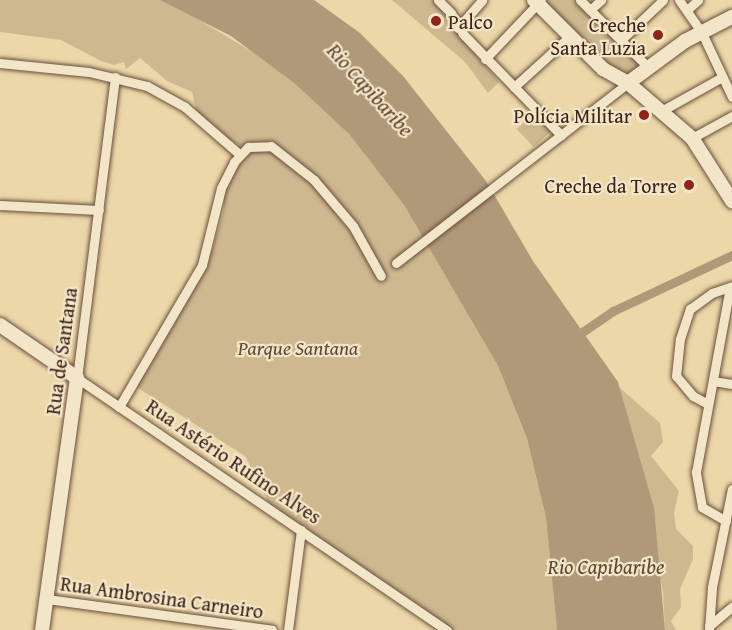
<!DOCTYPE html>
<meta charset="utf-8">
<style>
body{margin:0}
#map{position:relative;width:732px;height:630px;overflow:hidden;background:#ecd7a9;font-family:"Gentium Book Plus",serif}
div>[style]{position:absolute}
.green>*{inset:0;background:#ceb890;transform-origin:0 0}
.water>*{inset:0;background:#b09978}
.canal>*{height:9px;margin:-4.5px;padding:0 4.5px;transform-origin:4.5px;border-radius:4.5px;background:#b09978}
.roads{filter:drop-shadow(0 0 2px #694f3c) drop-shadow(0 0 2px #694f3c)}
.street>*{height:9px;margin:-4.5px;padding:0 4.5px;transform-origin:4.5px;border-radius:4.5px;background:#f3e5c7}
.secondary>*{height:14px;margin:-7px;padding:0 7px;transform-origin:7px;border-radius:7px;background:#f3e5c7}
.dots>*{width:16px;height:16px;translate:-50% -50%;box-sizing:border-box;border:3px solid #f3e5c7;border-radius:50%}
span{translate:-50% -50%;white-space:nowrap;text-align:center;line-height:1.15;-webkit-text-stroke:4.5px #f3e5c7;paint-order:stroke}
.poi-label{font-size:20px;color:#3d2218}
.left{translate:0 -50%;text-align:left}
.right{translate:-100% -50%;text-align:right}
.park-label{font-size:20px;color:#614836;font-style:italic}
.street-label{font-size:20px;color:#3d2218}
.water-label{font-size:21px;color:#604635;font-style:italic}
</style>
<div id="map">
<div class="green">
<i style="clip-path:polygon(0 0,160px 0,178px 7px,254px 53px,294px 83px,349px 134px,404px 205px,498px 366px,527px 440px,546px 518px,557px 630px,441px 630px,272px 509px,245px 456px,135px 386px,212px 251px,224px 210px,224px 184px,244px 147px,200px 125px,192px 92px,167px 81px,140px 58px,126px 69px,124px 62px,114px 65px,101px 61px,61px 40px,0 32px)"></i>
<i style="clip-path:polygon(392px 0,435px 0,449px 13px,454px 29px,499px 82px,488px 93px,465px 62px)"></i>
<i style="clip-path:polygon(541px 0,579px 0,642px 66px,633px 75px,620px 77px)"></i>
<i style="left:535px;top:112px;width:25px;height:25px;rotate:47deg"></i>
<i style="clip-path:polygon(620px 388px,660px 423px,663px 442px,651px 456px,679px 491px,674px 513px,676px 529px,693px 546px,693px 559px,680px 589px,681px 607px,671px 621px,676px 630px,665px 630px,663px 592px)"></i>
</div>
<div class="water">
<i style="clip-path:polygon(160px 0,314px 0,360px 33px,403px 76px,486px 181px,533px 261px,618px 382px,654px 508px,665px 630px,557px 630px,546px 518px,527px 439px,498px 366px,404px 205px,349px 134px,294px 83px,231px 36px)"></i>
</div>
<div class="canal">
<i style="left:575px;top:337px;width:46px;rotate:-34.4deg"></i>
<i style="left:613px;top:311px;width:132px;rotate:-25.2deg"></i>
</div>
<div class="roads">
<div class="street">
<i style="left:438px;top:0;width:18px;rotate:45deg"></i>
<i style="left:451px;top:13px;width:24px;rotate:60deg"></i>
<i style="left:463px;top:34px;width:141px;rotate:45.9deg"></i>
<i style="left:580px;top:0;width:97px;rotate:44.6deg"></i>
<i style="left:679px;top:0;width:38px;rotate:55deg"></i>
<i style="left:701px;top:31px;width:73px;rotate:64.8deg"></i>
<i style="left:590px;top:10px;width:15px;rotate:-42deg"></i>
<i style="left:687px;top:10px;width:15px;rotate:-42deg"></i>
<i style="left:458px;top:28px;width:37px;rotate:-49deg"></i>
<i style="left:621px;top:40px;width:58px;rotate:-43.6deg"></i>
<i style="left:485px;top:59px;width:81px;rotate:-46.5deg"></i>
<i style="left:0;top:63px;width:89px;rotate:5.8deg"></i>
<i style="left:89px;top:72px;width:60px;rotate:13.6deg"></i>
<i style="left:147px;top:86px;width:43px;rotate:28.9deg"></i>
<i style="left:185px;top:107px;width:72px;rotate:41deg"></i>
<i style="left:115px;top:77px;width:303px;rotate:97.2deg"></i>
<i style="left:77px;top:378px;width:448px;rotate:34.3deg"></i>
<i style="left:514px;top:87px;width:76px;rotate:-42.3deg"></i>
<i style="left:663px;top:110px;width:68px;rotate:-29.2deg"></i>
<i style="left:692px;top:138px;width:46px;rotate:-28.8deg"></i>
<i style="left:0;top:205px;width:99px;rotate:2.9deg"></i>
<i style="left:396px;top:263px;width:294px;rotate:-37.8deg"></i>
<i style="left:713px;top:381px;width:19px;rotate:9deg"></i>
<i style="left:708px;top:404px;width:17px;rotate:-152deg"></i>
<i style="left:693px;top:396px;width:26px;rotate:-130deg"></i>
<i style="left:676px;top:376px;width:37px;rotate:-84deg"></i>
<i style="left:680px;top:339px;width:32px;rotate:-72deg"></i>
<i style="left:690px;top:309px;width:27px;rotate:-36deg"></i>
<i style="left:712px;top:293px;width:21px;rotate:-19deg"></i>
<i style="left:119px;top:407px;width:164px;rotate:-59.7deg"></i>
<i style="left:202px;top:265px;width:79px;rotate:-76.1deg"></i>
<i style="left:221px;top:188px;width:29px;rotate:-63deg"></i>
<i style="left:234px;top:162px;width:21px;rotate:-47deg"></i>
<i style="left:248px;top:147px;width:23px;rotate:-2deg"></i>
<i style="left:271px;top:146px;width:55px;rotate:38.3deg"></i>
<i style="left:314px;top:180px;width:60px;rotate:49.7deg"></i>
<i style="left:353px;top:226px;width:57px;rotate:60.8deg"></i>
<i style="left:726px;top:521px;width:28px;rotate:-150deg"></i>
<i style="left:702px;top:507px;width:36px;rotate:-100deg"></i>
<i style="left:696px;top:472px;width:188px;rotate:-79.6deg"></i>
<i style="left:47px;top:599px;width:227px;rotate:7.8deg"></i>
<i style="left:709px;top:626px;width:30px;rotate:-40deg"></i>
<i style="left:288px;top:630px;width:101px;rotate:-82.6deg"></i>
<i style="left:709px;top:630px;width:43px;rotate:-86deg"></i>
<i style="left:712px;top:587px;width:100px;rotate:-78.5deg"></i>
</div>
<div class="secondary">
<i style="left:534px;top:0;width:98px;rotate:45deg"></i>
<i style="left:603px;top:69px;width:29px;rotate:29deg"></i>
<i style="left:628px;top:83px;width:84px;rotate:40.7deg"></i>
<i style="left:692px;top:138px;width:75px;rotate:57.6deg"></i>
<i style="left:628px;top:83px;width:71px;rotate:-36.4deg"></i>
<i style="left:685px;top:41px;width:53px;rotate:-27.1deg"></i>
<i style="left:0;top:325px;width:93px;rotate:34.5deg"></i>
<i style="left:77px;top:378px;width:254px;rotate:97.9deg"></i>
</div>
</div>
<div class="dots">
<i style="left:436px;top:21px;background:#8f2418"></i>
<i style="left:658px;top:35px;background:#8f2418"></i>
<i style="left:644px;top:115px;background:#8f2418"></i>
<i style="left:689px;top:185px;background:#8f2418"></i>
</div>
<div class="poi-label">
<span class="left" style="left:448px;top:21px">Palco</span>
<span class="right" style="left:646px;top:36px">Creche<br>Santa Luzia</span>
<span class="right" style="left:632px;top:115px">Polícia Militar</span>
<span class="right" style="left:677px;top:185px">Creche da Torre</span>
</div>
<div class="park-label">
<span style="left:298px;top:347px">Parque Santana</span>
</div>
<div class="street-label">
<span style="left:61px;top:351px;rotate:-82deg">Rua de Santana</span>
<span style="left:234px;top:461px;rotate:34deg">Rua Astério Rufino Alves</span>
<span style="left:162px;top:597px;rotate:8deg">Rua Ambrosina Carneiro</span>
</div>
<div class="water-label">
<span style="left:370px;top:90px;rotate:48deg">Rio Capibaribe</span>
<span style="left:606px;top:567px">Rio Capibaribe</span>
</div>
</div>
